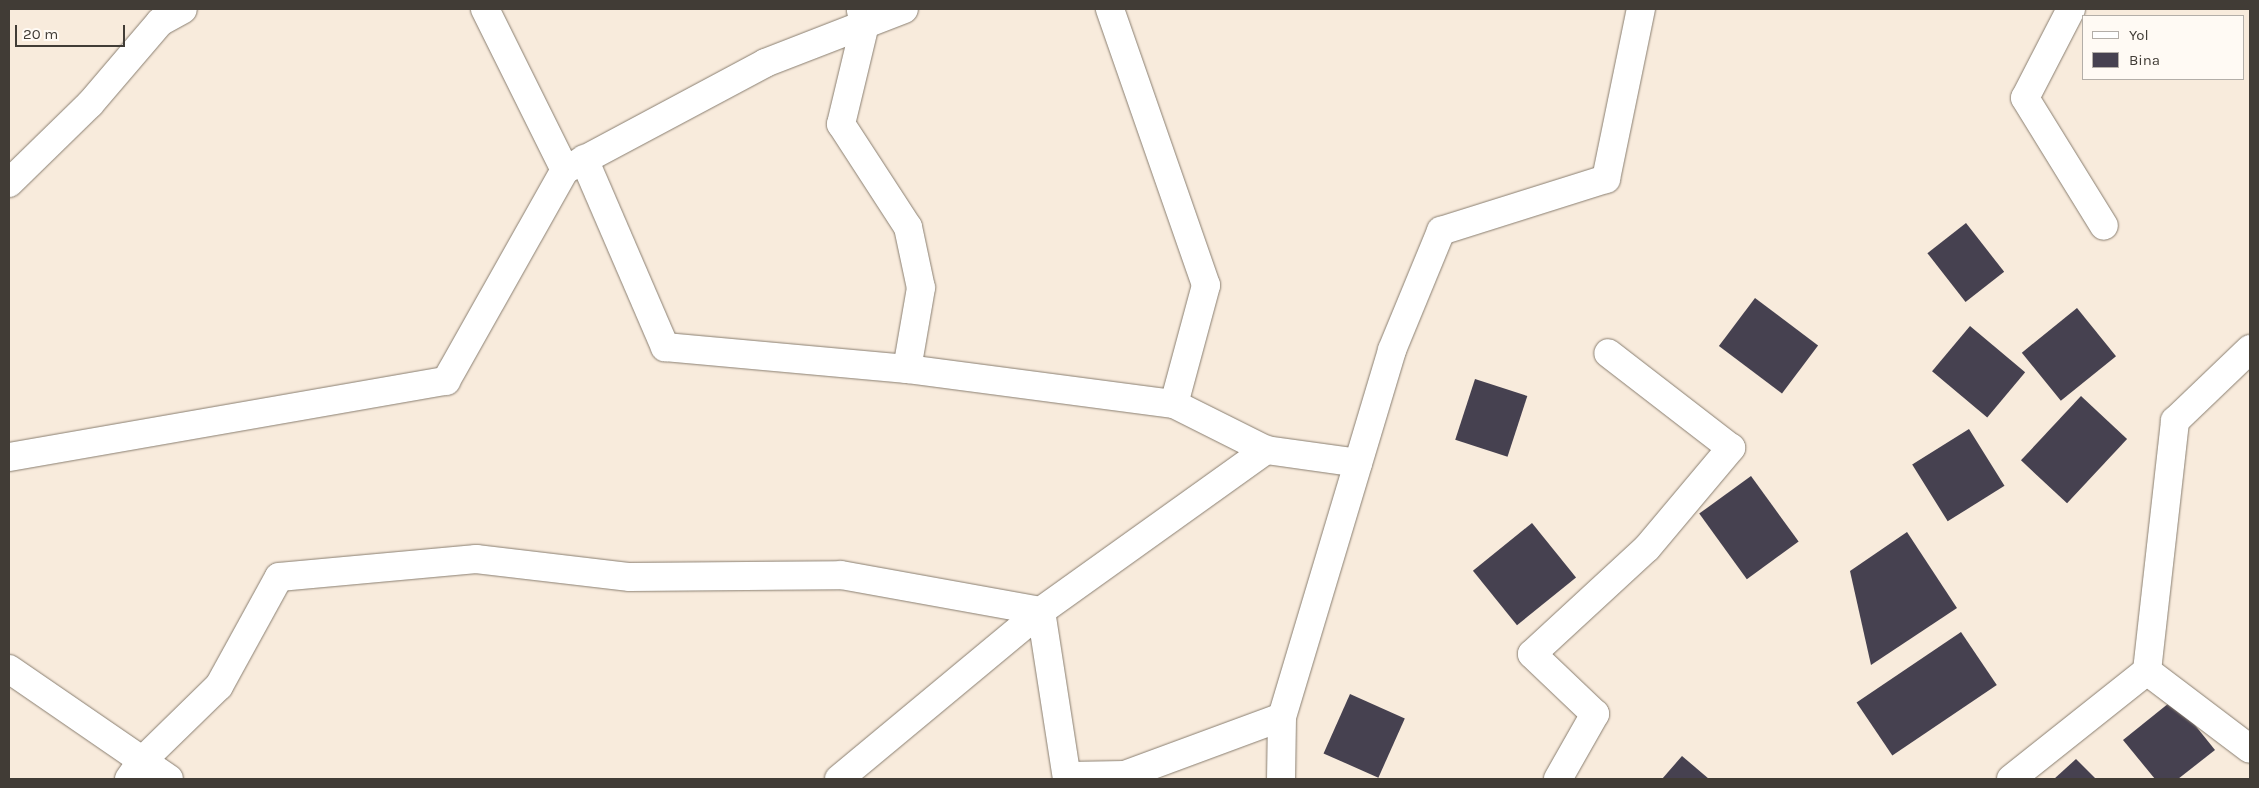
<!DOCTYPE html>
<style>
body{margin:0}
#map{position:relative;width:2259px;height:788px;overflow:hidden;background:#f8ebdc;font-family:Karla,sans-serif}
div>[style]{position:absolute}
.building>*{inset:0;background:#464150;transform-origin:0 0}
.roads{filter:drop-shadow(0 0 1px #897e70) drop-shadow(0 0 1px #897e70)}
.minor>*{height:28px;margin:-14px;padding:0 14px;transform-origin:14px;border-radius:14px;background:#fff}
span{translate:-50% -50%;white-space:nowrap;text-align:center;line-height:1.15;-webkit-text-stroke:5px #fffaf4;paint-order:stroke}
.frame{position:absolute;inset:0;border:10px solid #413c36;pointer-events:none}
.legend{position:absolute;left:2082px;top:15px;width:162px;height:65px;box-sizing:border-box;background:#fffaf4;border:1px solid #b3aea8;margin:0;padding:6px 9px;list-style:none;font-size:15px;color:#413c36}
.legend li{display:flex;align-items:center;gap:10px;height:25px}
.legend b{width:25px;border:1px solid #b3aea8}
.scale{position:absolute;left:15px;top:25px;width:110px;height:22px;box-sizing:border-box;border:2px solid #413c36;border-top:0;padding-left:6px;font-size:15px;line-height:18px;white-space:nowrap;color:#413c36;-webkit-text-stroke:4px #fffaf4;paint-order:stroke}
</style>
<div id="map">
<div class="building">
<i style="left:1966px;top:223px;width:62px;height:49px;rotate:52deg"></i>
<i style="left:1755px;top:298px;width:79px;height:60px;rotate:37deg"></i>
<i style="left:2077px;top:308px;width:62px;height:71px;rotate:51deg"></i>
<i style="left:1970px;top:326px;width:72px;height:59px;rotate:40deg"></i>
<i style="left:1475px;top:379px;width:55px;height:64px;rotate:18deg"></i>
<i style="left:2081px;top:396px;width:63px;height:88px;rotate:43deg"></i>
<i style="left:1969px;top:429px;width:67px;height:67px;rotate:58deg"></i>
<i style="left:1751px;top:476px;width:81px;height:64px;rotate:54deg"></i>
<i style="left:1532px;top:523px;width:70px;height:76px;rotate:51deg"></i>
<i style="clip-path:polygon(1907px 532px,1957px 608px,1871px 665px,1850px 571px)"></i>
<i style="left:1961px;top:632px;width:64px;height:126px;rotate:56deg"></i>
<i style="left:1350px;top:694px;width:60px;height:65px;rotate:24deg"></i>
<i style="clip-path:polygon(2174px 699px,2215px 750px,2178px 779px,2155px 779px,2123px 740px)"></i>
<i style="clip-path:polygon(1682px 756px,1709px 779px,1662px 779px)"></i>
<i style="clip-path:polygon(2076px 759px,2096px 779px,2054px 779px)"></i>
</div>
<div class="roads">
<div class="minor">
<i style="left:485px;top:9px;width:180px;rotate:63.6deg"></i>
<i style="left:565px;top:170px;width:227px;rotate:-28.1deg"></i>
<i style="left:765px;top:63px;width:149px;rotate:-21.2deg"></i>
<i style="left:2071px;top:9px;width:100px;rotate:117.3deg"></i>
<i style="left:2025px;top:98px;width:150px;rotate:58.3deg"></i>
<i style="left:861px;top:11px;width:14px;rotate:73deg"></i>
<i style="left:865px;top:24px;width:103px;rotate:103.5deg"></i>
<i style="left:841px;top:124px;width:123px;rotate:57deg"></i>
<i style="left:908px;top:227px;width:62px;rotate:78deg"></i>
<i style="left:921px;top:288px;width:82px;rotate:99.8deg"></i>
<i style="left:584px;top:159px;width:205px;rotate:66.7deg"></i>
<i style="left:665px;top:347px;width:243px;rotate:5.2deg"></i>
<i style="left:907px;top:369px;width:269px;rotate:7.5deg"></i>
<i style="left:1174px;top:404px;width:123px;rotate:-74.9deg"></i>
<i style="left:1206px;top:285px;width:292px;rotate:-109.2deg"></i>
<i style="left:9px;top:183px;width:113px;rotate:-44.3deg"></i>
<i style="left:90px;top:104px;width:108px;rotate:-49.5deg"></i>
<i style="left:160px;top:22px;width:26px;rotate:-29deg"></i>
<i style="left:1174px;top:404px;width:103px;rotate:26.6deg"></i>
<i style="left:1266px;top:450px;width:93px;rotate:8deg"></i>
<i style="left:9px;top:457px;width:444px;rotate:-9.9deg"></i>
<i style="left:446px;top:381px;width:242px;rotate:-60.6deg"></i>
<i style="left:1041px;top:611px;width:170px;rotate:81.2deg"></i>
<i style="left:9px;top:669px;width:194px;rotate:34.5deg"></i>
<i style="left:2147px;top:671px;width:252px;rotate:-83.6deg"></i>
<i style="left:2175px;top:421px;width:104px;rotate:-43.8deg"></i>
<i style="left:1282px;top:717px;width:383px;rotate:-73.3deg"></i>
<i style="left:1392px;top:350px;width:129px;rotate:-67.6deg"></i>
<i style="left:1441px;top:231px;width:173px;rotate:-17.5deg"></i>
<i style="left:1606px;top:179px;width:174px;rotate:-78.4deg"></i>
<i style="left:1069px;top:776px;width:56px;rotate:-1deg"></i>
<i style="left:1125px;top:775px;width:167px;rotate:-20.3deg"></i>
<i style="left:1282px;top:717px;width:62px;rotate:90.9deg"></i>
<i style="left:129px;top:779px;width:21px;rotate:-55deg"></i>
<i style="left:141px;top:762px;width:109px;rotate:-44.3deg"></i>
<i style="left:219px;top:686px;width:124px;rotate:-61.2deg"></i>
<i style="left:279px;top:577px;width:198px;rotate:-5.2deg"></i>
<i style="left:476px;top:559px;width:155px;rotate:6.7deg"></i>
<i style="left:630px;top:577px;width:211px;rotate:-0.5deg"></i>
<i style="left:841px;top:575px;width:203px;rotate:10.2deg"></i>
<i style="left:1041px;top:611px;width:277px;rotate:-35.6deg"></i>
<i style="left:839px;top:779px;width:263px;rotate:-39.7deg"></i>
<i style="left:1558px;top:779px;width:75px;rotate:-60.4deg"></i>
<i style="left:1595px;top:714px;width:87px;rotate:-136.4deg"></i>
<i style="left:1532px;top:654px;width:156px;rotate:-42.7deg"></i>
<i style="left:1647px;top:548px;width:131px;rotate:-50deg"></i>
<i style="left:1731px;top:448px;width:155px;rotate:-142.3deg"></i>
<i style="left:2011px;top:779px;width:174px;rotate:-38.5deg"></i>
<i style="left:2147px;top:671px;width:129px;rotate:37.1deg"></i>
</div>
</div>
<div class="frame"></div>
<ul class="legend">
<li><b style="height:6px;background:#fff"></b>Yol</li>
<li><b style="height:14px;background:#464150"></b>Bina</li>
</ul>
<div class="scale">20 m</div>
</div>
